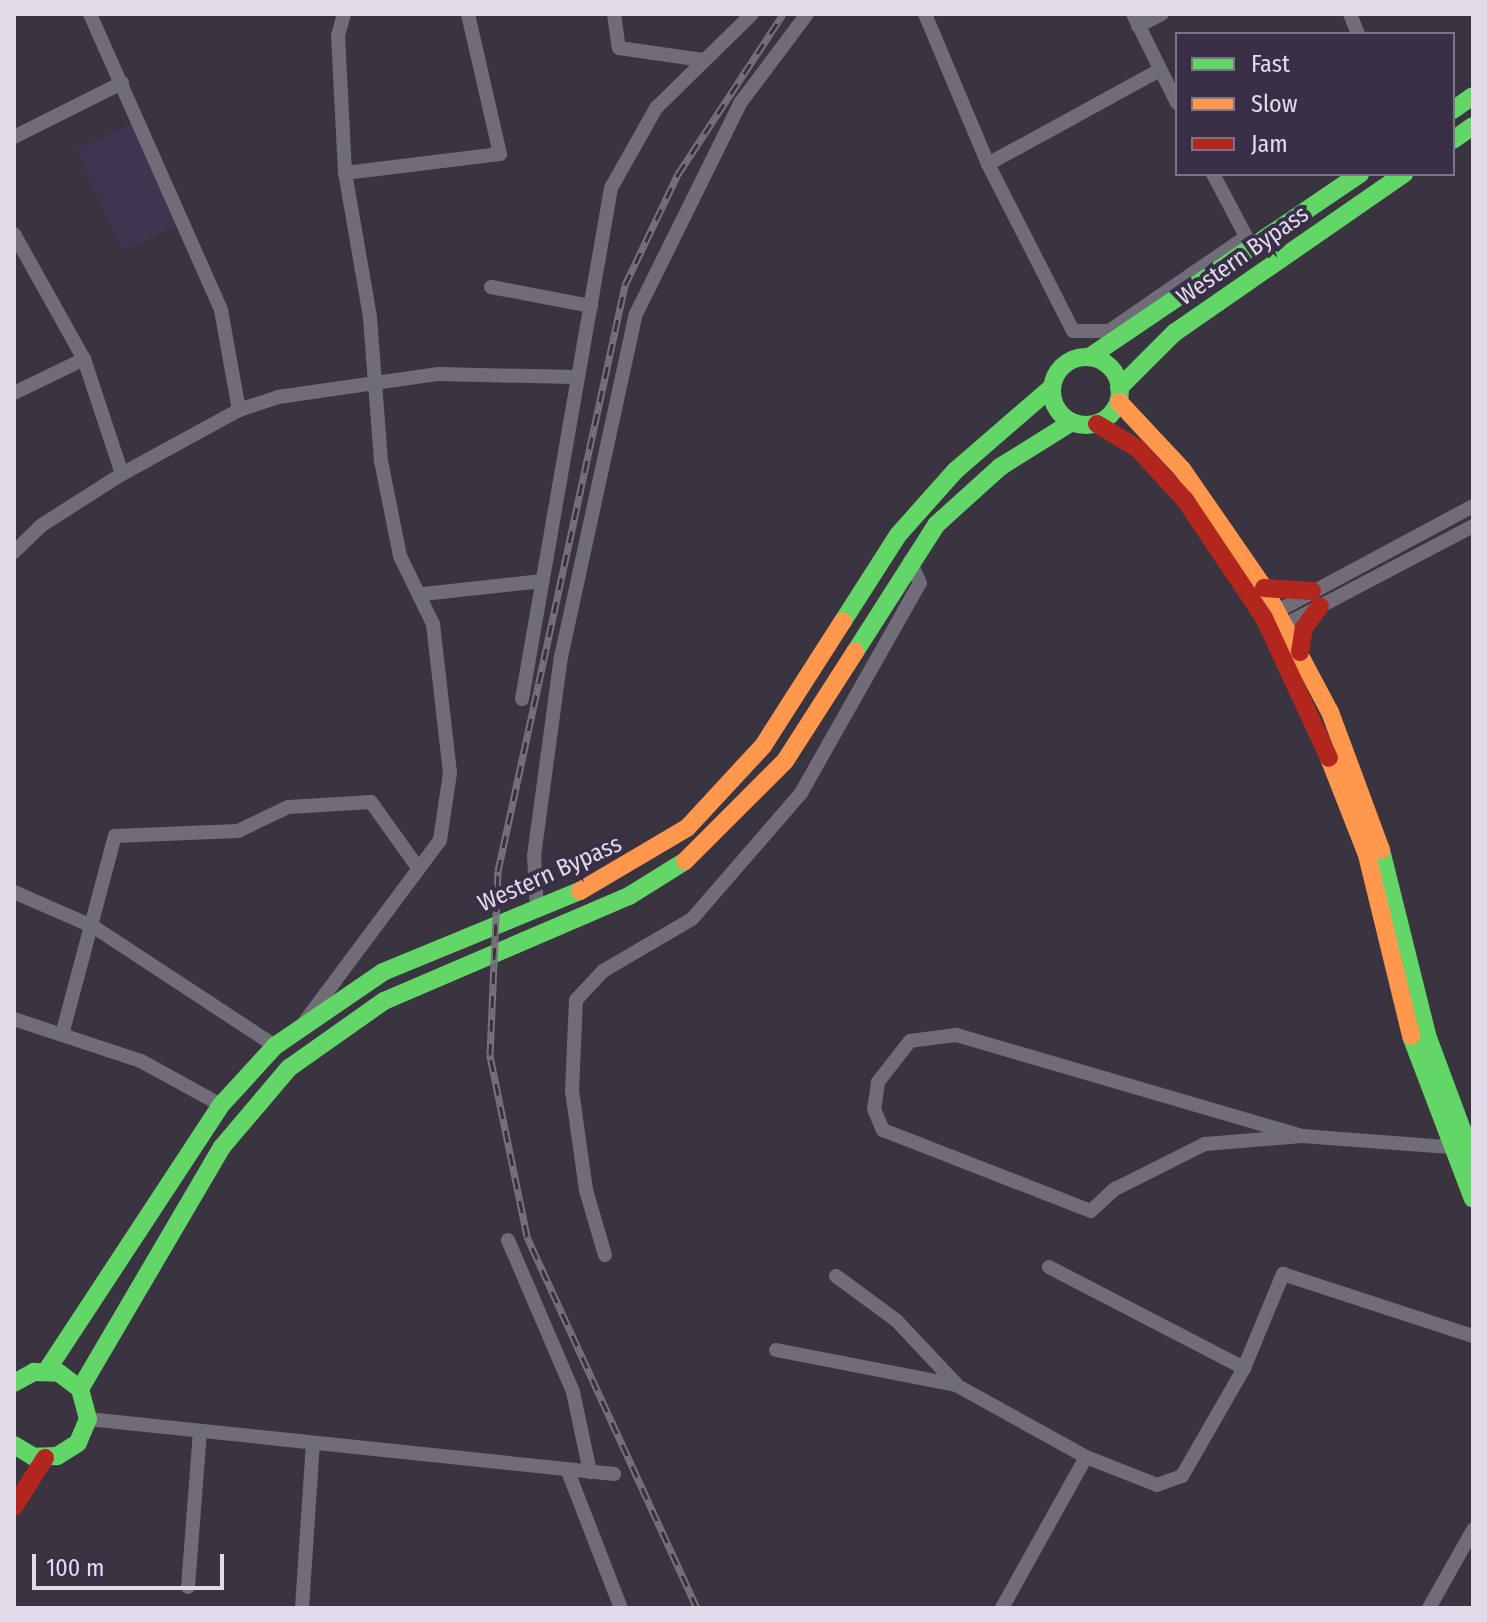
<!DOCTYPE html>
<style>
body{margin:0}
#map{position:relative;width:1487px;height:1622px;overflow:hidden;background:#3a3441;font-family:"Fira Sans Condensed",sans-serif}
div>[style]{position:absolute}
.built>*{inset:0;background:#403550;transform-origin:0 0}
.street>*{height:14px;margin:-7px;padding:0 7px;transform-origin:7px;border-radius:7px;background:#716d78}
.fast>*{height:18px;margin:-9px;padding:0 9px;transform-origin:9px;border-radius:9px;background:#63d668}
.fast>.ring{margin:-9px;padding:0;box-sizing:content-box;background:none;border:18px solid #63d668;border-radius:50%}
.slow>*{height:18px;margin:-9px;padding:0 9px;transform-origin:9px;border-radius:9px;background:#ff974d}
.jam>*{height:18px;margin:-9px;padding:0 9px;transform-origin:9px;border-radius:9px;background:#b3261e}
.rail>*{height:7px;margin-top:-3.5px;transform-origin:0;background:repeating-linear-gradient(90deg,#392f46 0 12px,#77737d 0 24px);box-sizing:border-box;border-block:2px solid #77737d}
span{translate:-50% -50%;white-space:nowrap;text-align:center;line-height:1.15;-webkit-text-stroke:8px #392f46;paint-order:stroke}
.street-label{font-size:24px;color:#e1dbea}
.frame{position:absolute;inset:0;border:16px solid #e1dbea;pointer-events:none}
.legend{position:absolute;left:1175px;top:32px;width:280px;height:144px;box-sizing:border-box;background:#392f46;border:2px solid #7c7488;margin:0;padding:10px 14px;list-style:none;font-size:24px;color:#e1dbea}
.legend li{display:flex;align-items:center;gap:16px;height:40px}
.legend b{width:40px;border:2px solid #7c7488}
.scale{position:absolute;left:32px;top:1554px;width:192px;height:36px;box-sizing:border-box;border:4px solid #e1dbea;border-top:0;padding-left:10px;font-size:24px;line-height:28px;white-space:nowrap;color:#e1dbea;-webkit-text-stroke:6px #392f46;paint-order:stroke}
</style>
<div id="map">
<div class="built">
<i style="left:139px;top:120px;width:112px;height:70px;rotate:65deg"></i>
</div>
<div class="street">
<i style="left:90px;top:14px;width:324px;rotate:66.1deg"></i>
<i style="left:221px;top:310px;width:102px;rotate:79.8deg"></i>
<i style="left:614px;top:14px;width:34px;rotate:82deg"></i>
<i style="left:619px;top:48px;width:85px;rotate:8.1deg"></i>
<i style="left:925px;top:14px;width:163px;rotate:67.2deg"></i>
<i style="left:988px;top:164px;width:187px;rotate:63deg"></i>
<i style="left:1073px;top:331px;width:36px"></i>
<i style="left:1109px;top:331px;width:166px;rotate:-34.5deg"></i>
<i style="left:1133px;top:14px;width:99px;rotate:63.7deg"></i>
<i style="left:1350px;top:14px;width:22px;rotate:68deg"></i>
<i style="left:1138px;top:26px;width:27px;rotate:-27deg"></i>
<i style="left:14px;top:137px;width:121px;rotate:-26.6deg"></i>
<i style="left:988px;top:164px;width:196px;rotate:-28.7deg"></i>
<i style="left:345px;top:173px;width:156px;rotate:-7deg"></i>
<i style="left:500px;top:154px;width:144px;rotate:-102.9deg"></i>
<i style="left:1213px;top:174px;width:79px;rotate:62.1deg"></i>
<i style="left:14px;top:234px;width:143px;rotate:60.8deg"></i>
<i style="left:84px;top:359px;width:121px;rotate:71.7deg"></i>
<i style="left:491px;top:287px;width:102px;rotate:10.8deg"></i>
<i style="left:14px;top:393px;width:78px;rotate:-25.9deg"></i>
<i style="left:14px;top:552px;width:39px;rotate:-44deg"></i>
<i style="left:42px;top:525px;width:95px;rotate:-32.5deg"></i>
<i style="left:122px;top:474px;width:133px;rotate:-28.7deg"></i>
<i style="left:239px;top:410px;width:41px;rotate:-18.4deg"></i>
<i style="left:278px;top:397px;width:162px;rotate:-8.2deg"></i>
<i style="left:438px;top:374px;width:136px;rotate:1.3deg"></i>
<i style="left:423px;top:594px;width:120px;rotate:-6.2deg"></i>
<i style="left:1268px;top:616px;width:233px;rotate:-28.2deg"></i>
<i style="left:1275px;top:630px;width:224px;rotate:-27.7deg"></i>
<i style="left:522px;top:699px;width:519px;rotate:-80.12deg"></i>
<i style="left:611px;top:188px;width:92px;rotate:-60.6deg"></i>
<i style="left:656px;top:108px;width:134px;rotate:-44.4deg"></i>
<i style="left:14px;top:892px;width:87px;rotate:23.6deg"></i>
<i style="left:94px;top:927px;width:217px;rotate:33.3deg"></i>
<i style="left:537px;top:909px;width:53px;rotate:-93.2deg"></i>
<i style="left:534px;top:856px;width:201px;rotate:-82.3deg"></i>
<i style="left:561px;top:657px;width:351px;rotate:-77.7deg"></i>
<i style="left:636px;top:314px;width:237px;rotate:-63.7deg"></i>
<i style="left:741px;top:102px;width:110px;rotate:-53.1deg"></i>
<i style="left:14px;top:1019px;width:134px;rotate:18.3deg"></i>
<i style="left:141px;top:1061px;width:91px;rotate:28.8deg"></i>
<i style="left:306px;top:1020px;width:224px;rotate:-53.3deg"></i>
<i style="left:440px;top:840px;width:68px;rotate:-81.5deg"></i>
<i style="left:450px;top:773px;width:150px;rotate:-96.5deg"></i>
<i style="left:433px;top:624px;width:76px;rotate:-115.9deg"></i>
<i style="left:400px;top:556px;width:97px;rotate:-101.3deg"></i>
<i style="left:381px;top:461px;width:144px;rotate:-94.4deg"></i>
<i style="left:370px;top:317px;width:146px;rotate:-99.8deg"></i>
<i style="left:345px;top:173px;width:137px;rotate:-92.9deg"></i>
<i style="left:338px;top:36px;width:23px;rotate:-75deg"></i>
<i style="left:63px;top:1031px;width:202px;rotate:-75.1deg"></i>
<i style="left:115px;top:836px;width:123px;rotate:-2.3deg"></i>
<i style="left:238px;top:831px;width:55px;rotate:-25.6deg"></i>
<i style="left:288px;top:807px;width:83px;rotate:-3.4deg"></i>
<i style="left:371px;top:802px;width:77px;rotate:54.5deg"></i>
<i style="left:1302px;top:1136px;width:360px;rotate:-163.7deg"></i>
<i style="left:956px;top:1035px;width:46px;rotate:172.6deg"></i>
<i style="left:910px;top:1041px;width:52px;rotate:128deg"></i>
<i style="left:878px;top:1082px;width:27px;rotate:98deg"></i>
<i style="left:874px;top:1109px;width:23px;rotate:67deg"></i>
<i style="left:883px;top:1130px;width:223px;rotate:21.3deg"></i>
<i style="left:1091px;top:1211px;width:33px;rotate:-43deg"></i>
<i style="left:1115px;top:1189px;width:101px;rotate:-26.6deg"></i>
<i style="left:1205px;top:1144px;width:97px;rotate:-4.7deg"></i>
<i style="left:1302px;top:1136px;width:145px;rotate:4.3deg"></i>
<i style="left:508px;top:1240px;width:165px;rotate:66.8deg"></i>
<i style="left:573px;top:1392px;width:82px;rotate:78deg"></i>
<i style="left:605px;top:1255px;width:68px;rotate:-106.3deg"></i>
<i style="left:586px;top:1190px;width:100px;rotate:-98deg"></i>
<i style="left:572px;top:1091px;width:91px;rotate:-87.5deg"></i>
<i style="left:576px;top:1000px;width:40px;rotate:-47deg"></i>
<i style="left:603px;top:971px;width:103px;rotate:-30.3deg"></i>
<i style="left:692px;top:919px;width:167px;rotate:-49.1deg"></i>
<i style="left:801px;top:793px;width:241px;rotate:-60.5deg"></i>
<i style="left:920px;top:583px;width:24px;rotate:-114deg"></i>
<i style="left:1049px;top:1267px;width:220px;rotate:27.4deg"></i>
<i style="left:836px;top:1276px;width:74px;rotate:36.3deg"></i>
<i style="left:896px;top:1320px;width:88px;rotate:46.8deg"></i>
<i style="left:776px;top:1350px;width:183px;rotate:11deg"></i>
<i style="left:956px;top:1385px;width:149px;rotate:29deg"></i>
<i style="left:1086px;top:1457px;width:76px;rotate:21.5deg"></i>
<i style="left:1157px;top:1485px;width:27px;rotate:-20deg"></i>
<i style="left:1182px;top:1476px;width:125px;rotate:-60.1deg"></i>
<i style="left:1244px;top:1368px;width:102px;rotate:-67.5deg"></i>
<i style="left:1283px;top:1274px;width:200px;rotate:18.1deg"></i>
<i style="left:88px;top:1419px;width:529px;rotate:5.97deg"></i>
<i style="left:567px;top:1469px;width:149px;rotate:68.8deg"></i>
<i style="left:188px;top:1587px;width:156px;rotate:-85.6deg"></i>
<i style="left:302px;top:1608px;width:165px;rotate:-86.2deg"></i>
<i style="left:1002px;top:1608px;width:173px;rotate:-60.9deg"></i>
<i style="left:1429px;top:1608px;width:90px;rotate:-60.6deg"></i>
</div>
<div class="fast">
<i style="left:1453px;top:110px;width:24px;rotate:-35deg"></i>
<i style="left:1453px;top:140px;width:24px;rotate:-35deg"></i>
<i style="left:1091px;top:356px;width:325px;rotate:-34.1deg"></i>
<i class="ring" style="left:1052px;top:357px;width:50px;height:50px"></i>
<i style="left:1119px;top:388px;width:78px;rotate:-45deg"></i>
<i style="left:1174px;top:333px;width:280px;rotate:-34.7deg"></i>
<i style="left:843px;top:621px;width:102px;rotate:-57.4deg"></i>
<i style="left:898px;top:535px;width:86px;rotate:-48.3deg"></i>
<i style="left:955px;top:471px;width:128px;rotate:-40.9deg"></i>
<i style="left:855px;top:652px;width:152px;rotate:-57.4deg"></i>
<i style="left:937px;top:524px;width:85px;rotate:-42.1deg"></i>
<i style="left:1000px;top:467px;width:85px;rotate:-32deg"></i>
<i style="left:1381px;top:850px;width:194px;rotate:76deg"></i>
<i style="left:1428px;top:1038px;width:129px;rotate:69.6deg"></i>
<i style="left:1411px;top:1036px;width:174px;rotate:69.2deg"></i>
<i style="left:47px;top:1370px;width:317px;rotate:-56.7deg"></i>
<i style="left:221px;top:1105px;width:80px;rotate:-47.5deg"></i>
<i style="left:275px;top:1046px;width:131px;rotate:-34.4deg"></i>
<i style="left:383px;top:972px;width:213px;rotate:-22.4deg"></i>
<i style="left:14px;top:1383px;width:23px;rotate:-29deg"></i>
<i style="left:34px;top:1372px;width:25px;rotate:2deg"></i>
<i style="left:59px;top:1373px;width:26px;rotate:37deg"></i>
<i style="left:80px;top:1389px;width:31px;rotate:75deg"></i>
<i style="left:88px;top:1419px;width:26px;rotate:113deg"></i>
<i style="left:78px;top:1443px;width:25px;rotate:148deg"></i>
<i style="left:57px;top:1456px;width:23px;rotate:178deg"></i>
<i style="left:34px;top:1457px;width:23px;rotate:-149deg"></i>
<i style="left:80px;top:1389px;width:281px;rotate:-59.6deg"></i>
<i style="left:222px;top:1147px;width:104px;rotate:-49.7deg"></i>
<i style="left:289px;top:1068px;width:116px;rotate:-35.2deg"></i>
<i style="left:384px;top:1001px;width:267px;rotate:-23.2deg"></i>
<i style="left:629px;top:896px;width:66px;rotate:-32deg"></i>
</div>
<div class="slow">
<i style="left:1119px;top:402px;width:92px;rotate:46.8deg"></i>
<i style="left:1182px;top:469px;width:145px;rotate:55.4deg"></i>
<i style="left:1264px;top:588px;width:140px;rotate:62deg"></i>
<i style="left:1330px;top:712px;width:147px;rotate:69.7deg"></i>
<i style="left:1329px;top:758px;width:104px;rotate:68.6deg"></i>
<i style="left:1367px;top:855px;width:186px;rotate:76.3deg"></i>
<i style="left:685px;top:861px;width:141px;rotate:-45deg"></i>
<i style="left:785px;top:761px;width:130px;rotate:-57.3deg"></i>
<i style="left:580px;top:891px;width:124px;rotate:-30.5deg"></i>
<i style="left:687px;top:828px;width:112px;rotate:-47.2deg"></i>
<i style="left:763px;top:746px;width:148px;rotate:-57.4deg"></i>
</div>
<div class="jam">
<i style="left:1097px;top:424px;width:47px;rotate:31deg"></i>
<i style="left:1137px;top:448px;width:71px;rotate:47.3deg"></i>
<i style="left:1185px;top:500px;width:142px;rotate:56.2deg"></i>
<i style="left:1264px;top:618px;width:154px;rotate:65.1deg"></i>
<i style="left:1264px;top:588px;width:48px;rotate:3.6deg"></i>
<i style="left:1300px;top:652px;width:24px;rotate:-81deg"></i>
<i style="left:1304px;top:628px;width:27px;rotate:-54deg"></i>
<i style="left:14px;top:1507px;width:58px;rotate:-57.7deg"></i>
</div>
<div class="rail">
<i style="left:697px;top:1608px;width:409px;rotate:-114.6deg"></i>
<i style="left:527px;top:1236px;width:185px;rotate:-101.6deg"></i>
<i style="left:490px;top:1055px;width:184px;rotate:-87.5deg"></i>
<i style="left:498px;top:871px;width:600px;rotate:-77.77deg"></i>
<i style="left:625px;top:285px;width:123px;rotate:-64.5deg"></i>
<i style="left:678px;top:174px;width:191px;rotate:-56.7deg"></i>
</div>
<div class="street-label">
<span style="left:1243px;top:256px;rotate:-35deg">Western Bypass</span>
<span style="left:550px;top:874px;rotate:-24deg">Western Bypass</span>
</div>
<div class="frame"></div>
<ul class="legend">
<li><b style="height:10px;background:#63d668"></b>Fast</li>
<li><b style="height:10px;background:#ff974d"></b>Slow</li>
<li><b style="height:10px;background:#b3261e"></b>Jam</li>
</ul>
<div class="scale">100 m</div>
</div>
